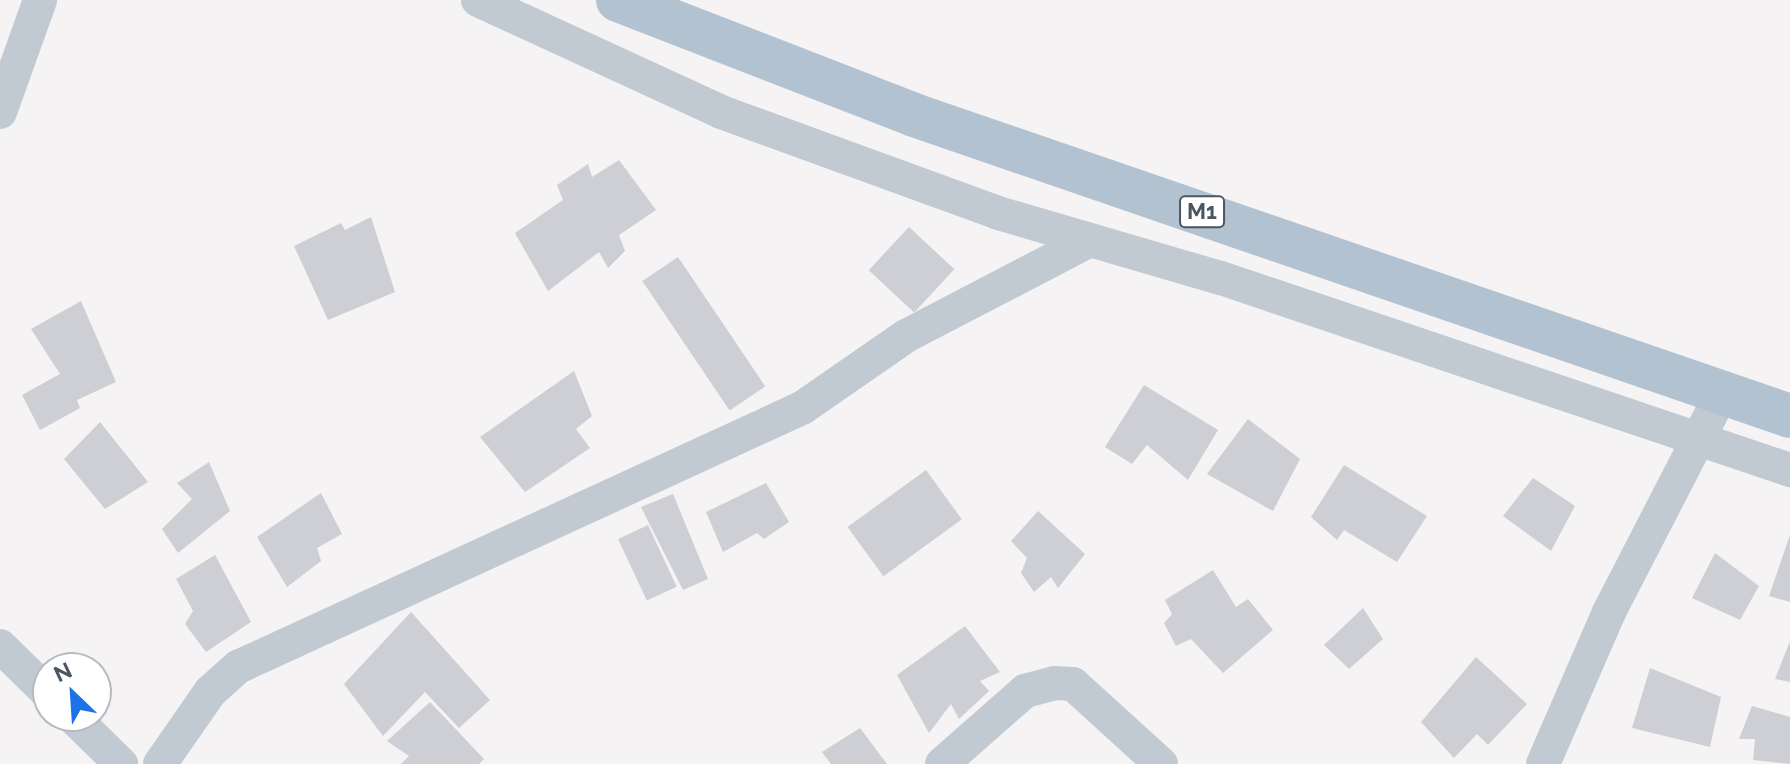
<!DOCTYPE html>
<style>
body{margin:0}
#map{position:relative;width:1790px;height:764px;overflow:hidden;background:#f5f3f3;font-family:Raleway,sans-serif}
div>[style]{position:absolute}
.building>*{inset:0;background:#cdcfd5;transform-origin:0 0}
.street>*{height:34px;margin:-17px;padding:0 17px;transform-origin:17px;border-radius:17px;background:#c1cad2}
.primary>*{height:44px;margin:-22px;padding:0 22px;transform-origin:22px;border-radius:22px;background:#b3c2d1}
span{translate:-50% -50%;white-space:nowrap;text-align:center;line-height:1.15;-webkit-text-stroke:6px #fff;paint-order:stroke}
.shield-label span{padding:2px 6px;background:#fff;border:2px solid;border-radius:6px;-webkit-text-stroke-width:0}
.shield-label{font-size:22px;color:#4a5661;font-weight:700}
.north{position:absolute;left:32px;top:652px;width:80px;height:80px;box-sizing:border-box;background:#fff;border:2px solid #b7bbc0;border-radius:50%;rotate:335deg;font-size:22px;font-weight:700;line-height:32px;text-align:center;color:#4a5661}
.north::after{content:'';display:block;margin:auto;width:28px;height:36px;background:#1a73e8;clip-path:polygon(50% 0,100% 100%,50% 72%,0 100%)}
</style>
<div id="map">
<div class="building">
<i style="clip-path:polygon(619px 160px,656px 210px,619px 235px,625px 251px,608px 268px,599px 252px,548px 291px,515px 233px,563px 200px,557px 185px,588px 164px,592px 177px)"></i>
<i style="clip-path:polygon(371px 217px,395px 292px,328px 320px,294px 246px,341px 223px,345px 230px)"></i>
<i style="left:909px;top:227px;width:62px;height:59px;rotate:43deg"></i>
<i style="left:678px;top:257px;width:156px;height:43px;rotate:56deg"></i>
<i style="clip-path:polygon(81px 301px,116px 382px,77px 400px,80px 408px,40px 430px,22px 395px,60px 374px,31px 329px)"></i>
<i style="clip-path:polygon(574px 371px,592px 416px,576px 429px,590px 448px,525px 492px,480px 437px)"></i>
<i style="clip-path:polygon(1144px 385px,1218px 430px,1188px 480px,1147px 445px,1132px 464px,1105px 447px)"></i>
<i style="clip-path:polygon(1248px 419px,1300px 459px,1273px 511px,1207px 474px)"></i>
<i style="clip-path:polygon(100px 422px,148px 482px,105px 509px,64px 459px)"></i>
<i style="clip-path:polygon(209px 462px,230px 511px,178px 553px,162px 529px,192px 499px,177px 483px)"></i>
<i style="clip-path:polygon(1344px 465px,1427px 516px,1397px 562px,1344px 530px,1337px 540px,1311px 517px)"></i>
<i style="left:926px;top:470px;width:61px;height:97px;rotate:54deg"></i>
<i style="clip-path:polygon(1533px 478px,1575px 506px,1551px 551px,1503px 516px)"></i>
<i style="clip-path:polygon(766px 483px,789px 522px,764px 539px,757px 533px,723px 552px,706px 512px)"></i>
<i style="clip-path:polygon(321px 493px,342px 534px,317px 548px,321px 561px,287px 587px,257px 537px)"></i>
<i style="clip-path:polygon(673px 494px,708px 579px,683px 590px,641px 507px)"></i>
<i style="clip-path:polygon(1038px 511px,1085px 554px,1058px 588px,1051px 577px,1034px 592px,1021px 573px,1027px 558px,1011px 541px)"></i>
<i style="left:648px;top:525px;width:68px;height:33px;rotate:65deg"></i>
<i style="clip-path:polygon(1790px 535px,1790px 602px,1769px 596px)"></i>
<i style="clip-path:polygon(1715px 553px,1759px 586px,1740px 620px,1692px 598px)"></i>
<i style="clip-path:polygon(215px 555px,251px 622px,206px 652px,185px 624px,193px 611px,176px 579px)"></i>
<i style="clip-path:polygon(1213px 570px,1236px 607px,1248px 599px,1273px 630px,1223px 673px,1191px 639px,1176px 646px,1164px 623px,1172px 614px,1165px 600px)"></i>
<i style="clip-path:polygon(1363px 608px,1383px 639px,1349px 669px,1324px 645px)"></i>
<i style="clip-path:polygon(411px 612px,490px 700px,459px 728px,425px 692px,383px 736px,344px 684px)"></i>
<i style="clip-path:polygon(965px 626px,1000px 672px,980px 681px,989px 691px,959px 719px,951px 704px,929px 733px,897px 675px)"></i>
<i style="clip-path:polygon(1790px 641px,1790px 682px,1775px 679px)"></i>
<i style="clip-path:polygon(1476px 657px,1527px 704px,1488px 745px,1477px 734px,1454px 758px,1421px 722px)"></i>
<i style="clip-path:polygon(1650px 668px,1721px 697px,1710px 747px,1632px 728px)"></i>
<i style="clip-path:polygon(430px 702px,484px 759px,479px 764px,401px 764px,409px 756px,387px 741px)"></i>
<i style="clip-path:polygon(1752px 706px,1790px 717px,1790px 764px,1753px 760px,1755px 739px,1739px 739px)"></i>
<i style="clip-path:polygon(860px 728px,887px 764px,831px 764px,822px 752px)"></i>
</div>
<div class="street">
<i style="left:478px;top:0;width:268px;rotate:24.7deg"></i>
<i style="left:721px;top:112px;width:295px;rotate:20deg"></i>
<i style="left:998px;top:213px;width:232px;rotate:16.3deg"></i>
<i style="left:1221px;top:278px;width:601px;rotate:18.65deg"></i>
<i style="left:0;top:112px;width:119px;rotate:-70.3deg"></i>
<i style="left:0;top:646px;width:67px;rotate:44.4deg"></i>
<i style="left:72px;top:716px;width:69px;rotate:44.4deg"></i>
<i style="left:160px;top:764px;width:88px;rotate:-55.2deg"></i>
<i style="left:210px;top:692px;width:38px;rotate:-42deg"></i>
<i style="left:238px;top:667px;width:621px;rotate:-24.67deg"></i>
<i style="left:802px;top:408px;width:126px;rotate:-34.7deg"></i>
<i style="left:906px;top:336px;width:202px;rotate:-27.5deg"></i>
<i style="left:942px;top:764px;width:111px;rotate:-41.3deg"></i>
<i style="left:1025px;top:691px;width:30px;rotate:-15deg"></i>
<i style="left:1054px;top:683px;width:19px;rotate:3deg"></i>
<i style="left:1073px;top:684px;width:119px;rotate:42.3deg"></i>
<i style="left:1543px;top:764px;width:166px;rotate:-66.5deg"></i>
<i style="left:1609px;top:612px;width:246px;rotate:-62.7deg"></i>
</div>
<div class="primary">
<i style="left:618px;top:0;width:318px;rotate:21.2deg"></i>
<i style="left:914px;top:115px;width:926px;rotate:18.96deg"></i>
</div>
<div class="shield-label">
<span style="left:1202px;top:212px">M1</span>
</div>
<div class="north">N</div>
</div>
